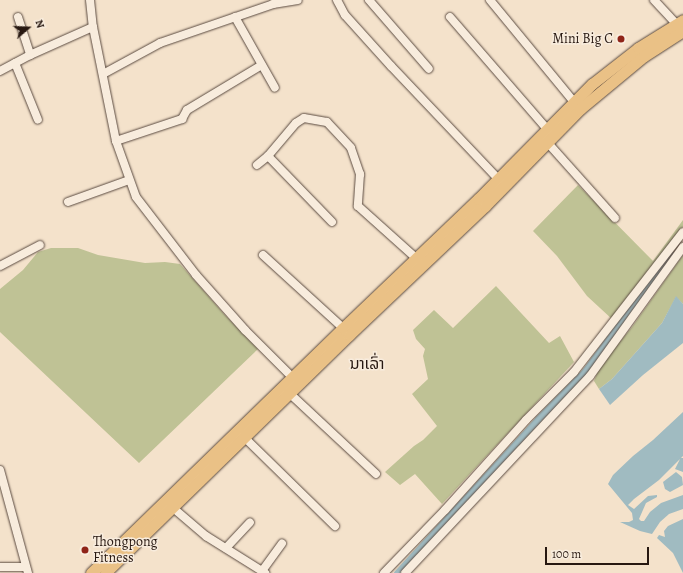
<!DOCTYPE html>
<meta charset="utf-8">
<style>
body{margin:0}
#map{position:relative;width:683px;height:573px;overflow:hidden;background:#f4e2cb;font-family:Alegreya,"Noto Sans Lao",serif}
div>[style]{position:absolute}
.green>*{inset:0;background:#bfc295}
.water>*{inset:0;background:#a0bbc1}
.canal>*{height:7px;margin:-3.5px;padding:0 3.5px;transform-origin:3.5px;border-radius:3.5px;background:#a0bbc1}
.roads{filter:drop-shadow(0 0 1px #5a4a40) drop-shadow(0 0 1px #5a4a40)}
.minor>*{height:8px;margin:-4px;padding:0 4px;transform-origin:4px;border-radius:4px;background:#f8ecdd}
.highway>*{height:11px;margin:-5.5px;padding:0 5.5px;transform-origin:5.5px;border-radius:5.5px;background:#eac186}
.dots>*{width:11px;height:11px;translate:-50% -50%;box-sizing:border-box;border:2px solid #f8ecdd;border-radius:50%}
span{translate:-50% -50%;white-space:nowrap;text-align:center;line-height:1.15;-webkit-text-stroke:3px #f8ecdd;paint-order:stroke}
.poi-label{font-size:14px;color:#271811}
.right{translate:-100% -50%;text-align:right}
.left{translate:0 -50%;text-align:left}
.quarter-label{font-size:16px;color:#271811}
.north{position:absolute;left:8px;top:8px;width:40px;height:40px;-webkit-text-stroke:3px #f8ecdd;paint-order:stroke;rotate:71deg;font-size:11px;font-weight:700;line-height:16px;text-align:center;color:#271811}
.north::after{content:'';display:block;margin:auto;width:14px;height:18px;background:#271811;clip-path:polygon(50% 0,100% 100%,50% 72%,0 100%)}
.scale{position:absolute;left:545px;top:547px;width:104px;height:18px;box-sizing:border-box;border:2px solid #271811;border-top:0;padding-left:5px;font-size:12px;line-height:14px;white-space:nowrap;color:#271811;-webkit-text-stroke:3px #f8ecdd;paint-order:stroke}
</style>
<div id="map">
<div class="green">
<i style="clip-path:polygon(578px 185px,653px 261px,683px 220px,683px 227px,650px 274px,613px 320px,587px 296px,557px 256px,533px 231px)"></i>
<i style="clip-path:polygon(51px 248px,78px 248px,98px 255px,145px 263px,165px 262px,180px 264px,224px 314px,258px 349px,139px 463px,0 332px,0 289px,23px 270px,38px 252px)"></i>
<i style="clip-path:polygon(683px 255px,683px 304px,676px 297px,662px 323px,612px 379px,599px 389px,594px 381px,600px 366px,632px 327px)"></i>
<i style="clip-path:polygon(496px 286px,549px 343px,560px 336px,574px 362px,442px 504px,415px 474px,400px 485px,385px 472px,414px 446px,423px 440px,437px 426px,412px 394px,428px 379px,423px 356px,425px 349px,416px 339px,413px 330px,434px 310px,453px 328px)"></i>
</div>
<div class="water">
<i style="clip-path:polygon(676px 296px,683px 304px,683px 343px,643px 375px,610px 405px,599px 389px,612px 379px,662px 323px)"></i>
<i style="clip-path:polygon(683px 412px,683px 456px,681px 458px,683px 458px,683px 472px,675px 469px,680px 459px,659px 480px,634px 499px,628px 505px,634px 509px,648px 496px,657px 495px,657px 497px,646px 503px,639px 519px,641px 521px,644px 521px,650px 512px,661px 503px,683px 495px,683px 509px,669px 514px,660px 522px,652px 534px,640px 531px,620px 522px,629px 522px,633px 520px,632px 513px,608px 484px,613px 475px,633px 456px,653px 440px)"></i>
<i style="clip-path:polygon(676px 472px,682px 477px,683px 485px,670px 492px,665px 489px,663px 482px)"></i>
<i style="clip-path:polygon(683px 519px,683px 573px,673px 553px,657px 538px,659px 535px,665px 537px,664px 531px,668px 526px)"></i>
</div>
<div class="canal">
<i style="left:397px;top:573px;width:209px;rotate:-47.5deg"></i>
<i style="left:538px;top:419px;width:67px;rotate:-45.6deg"></i>
<i style="left:585px;top:371px;width:145px;rotate:-53.7deg"></i>
</div>
<div class="roads">
<div class="minor">
<i style="left:90px;top:0;width:27px;rotate:84deg"></i>
<i style="left:93px;top:27px;width:116px;rotate:78.6deg"></i>
<i style="left:116px;top:141px;width:59px;rotate:70.3deg"></i>
<i style="left:136px;top:197px;width:98px;rotate:52.4deg"></i>
<i style="left:196px;top:275px;width:74px;rotate:48.3deg"></i>
<i style="left:245px;top:330px;width:72px;rotate:45deg"></i>
<i style="left:337px;top:0;width:17px;rotate:62deg"></i>
<i style="left:345px;top:15px;width:69px;rotate:48deg"></i>
<i style="left:391px;top:66px;width:160px;rotate:46.5deg"></i>
<i style="left:369px;top:0;width:91px;rotate:49deg"></i>
<i style="left:490px;top:0;width:132px;rotate:50.5deg"></i>
<i style="left:654px;top:0;width:33px;rotate:47deg"></i>
<i style="left:18px;top:17px;width:40px;rotate:72deg"></i>
<i style="left:235px;top:17px;width:81px;rotate:60.6deg"></i>
<i style="left:450px;top:17px;width:148px;rotate:49.1deg"></i>
<i style="left:15px;top:63px;width:61px;rotate:68deg"></i>
<i style="left:0;top:71px;width:34px;rotate:-28deg"></i>
<i style="left:30px;top:55px;width:69px;rotate:-24deg"></i>
<i style="left:103px;top:74px;width:65px;rotate:-28.5deg"></i>
<i style="left:160px;top:43px;width:120px;rotate:-19deg"></i>
<i style="left:273px;top:4px;width:25px;rotate:-9deg"></i>
<i style="left:116px;top:141px;width:70px;rotate:-18.4deg"></i>
<i style="left:182px;top:119px;width:10px;rotate:-61deg"></i>
<i style="left:187px;top:110px;width:87px;rotate:-31deg"></i>
<i style="left:547px;top:142px;width:102px;rotate:48.2deg"></i>
<i style="left:257px;top:165px;width:14px;rotate:-39deg"></i>
<i style="left:68px;top:202px;width:65px;rotate:-19.8deg"></i>
<i style="left:332px;top:222px;width:92px;rotate:-134.1deg"></i>
<i style="left:268px;top:156px;width:43px;rotate:-49.7deg"></i>
<i style="left:296px;top:123px;width:9px;rotate:-32deg"></i>
<i style="left:304px;top:118px;width:23px;rotate:10deg"></i>
<i style="left:327px;top:122px;width:35px;rotate:47deg"></i>
<i style="left:351px;top:148px;width:28px;rotate:71deg"></i>
<i style="left:360px;top:174px;width:32px;rotate:94deg"></i>
<i style="left:358px;top:206px;width:79px;rotate:41.9deg"></i>
<i style="left:263px;top:255px;width:108px;rotate:42.4deg"></i>
<i style="left:0;top:266px;width:45px;rotate:-27.7deg"></i>
<i style="left:286px;top:390px;width:123px;rotate:43deg"></i>
<i style="left:245px;top:438px;width:126px;rotate:44.4deg"></i>
<i style="left:0;top:470px;width:107px;rotate:74.8deg"></i>
<i style="left:172px;top:507px;width:45px;rotate:40.5deg"></i>
<i style="left:206px;top:536px;width:70px;rotate:32.1deg"></i>
<i style="left:226px;top:548px;width:35px;rotate:-47deg"></i>
<i style="left:0;top:567px;width:25px"></i>
<i style="left:262px;top:571px;width:34px;rotate:-54deg"></i>
<i style="left:384px;top:573px;width:88px;rotate:-45.9deg"></i>
<i style="left:445px;top:510px;width:121px;rotate:-48deg"></i>
<i style="left:526px;top:420px;width:68px;rotate:-45deg"></i>
<i style="left:574px;top:372px;width:177px;rotate:-52.1deg"></i>
<i style="left:405px;top:573px;width:270px;rotate:-46.8deg"></i>
<i style="left:590px;top:376px;width:159px;rotate:-54.2deg"></i>
</div>
<div class="highway">
<i style="left:91px;top:573px;width:351px;rotate:-44.2deg"></i>
<i style="left:343px;top:328px;width:187px;rotate:-43.7deg"></i>
<i style="left:478px;top:199px;width:162px;rotate:-45.3deg"></i>
<i style="left:592px;top:84px;width:58px;rotate:-38deg"></i>
<i style="left:638px;top:48px;width:53px;rotate:-31.9deg"></i>
<i style="left:105px;top:573px;width:341px;rotate:-44.3deg"></i>
<i style="left:349px;top:335px;width:187px;rotate:-43.5deg"></i>
<i style="left:485px;top:206px;width:136px;rotate:-45.6deg"></i>
<i style="left:580px;top:109px;width:83px;rotate:-39.6deg"></i>
<i style="left:644px;top:56px;width:46px;rotate:-32.7deg"></i>
</div>
</div>
<div class="dots">
<i style="left:621px;top:39px;background:#8f2418"></i>
<i style="left:85px;top:550px;background:#8f2418"></i>
</div>
<div class="poi-label">
<span class="right" style="left:613px;top:39px">Mini Big C</span>
<span class="left" style="left:93px;top:550px">Thongpong<br>Fitness</span>
</div>
<div class="quarter-label">
<span style="left:367px;top:364px">ນາເລົ່າ</span>
</div>
<div class="north">N</div>
<div class="scale">100 m</div>
</div>
